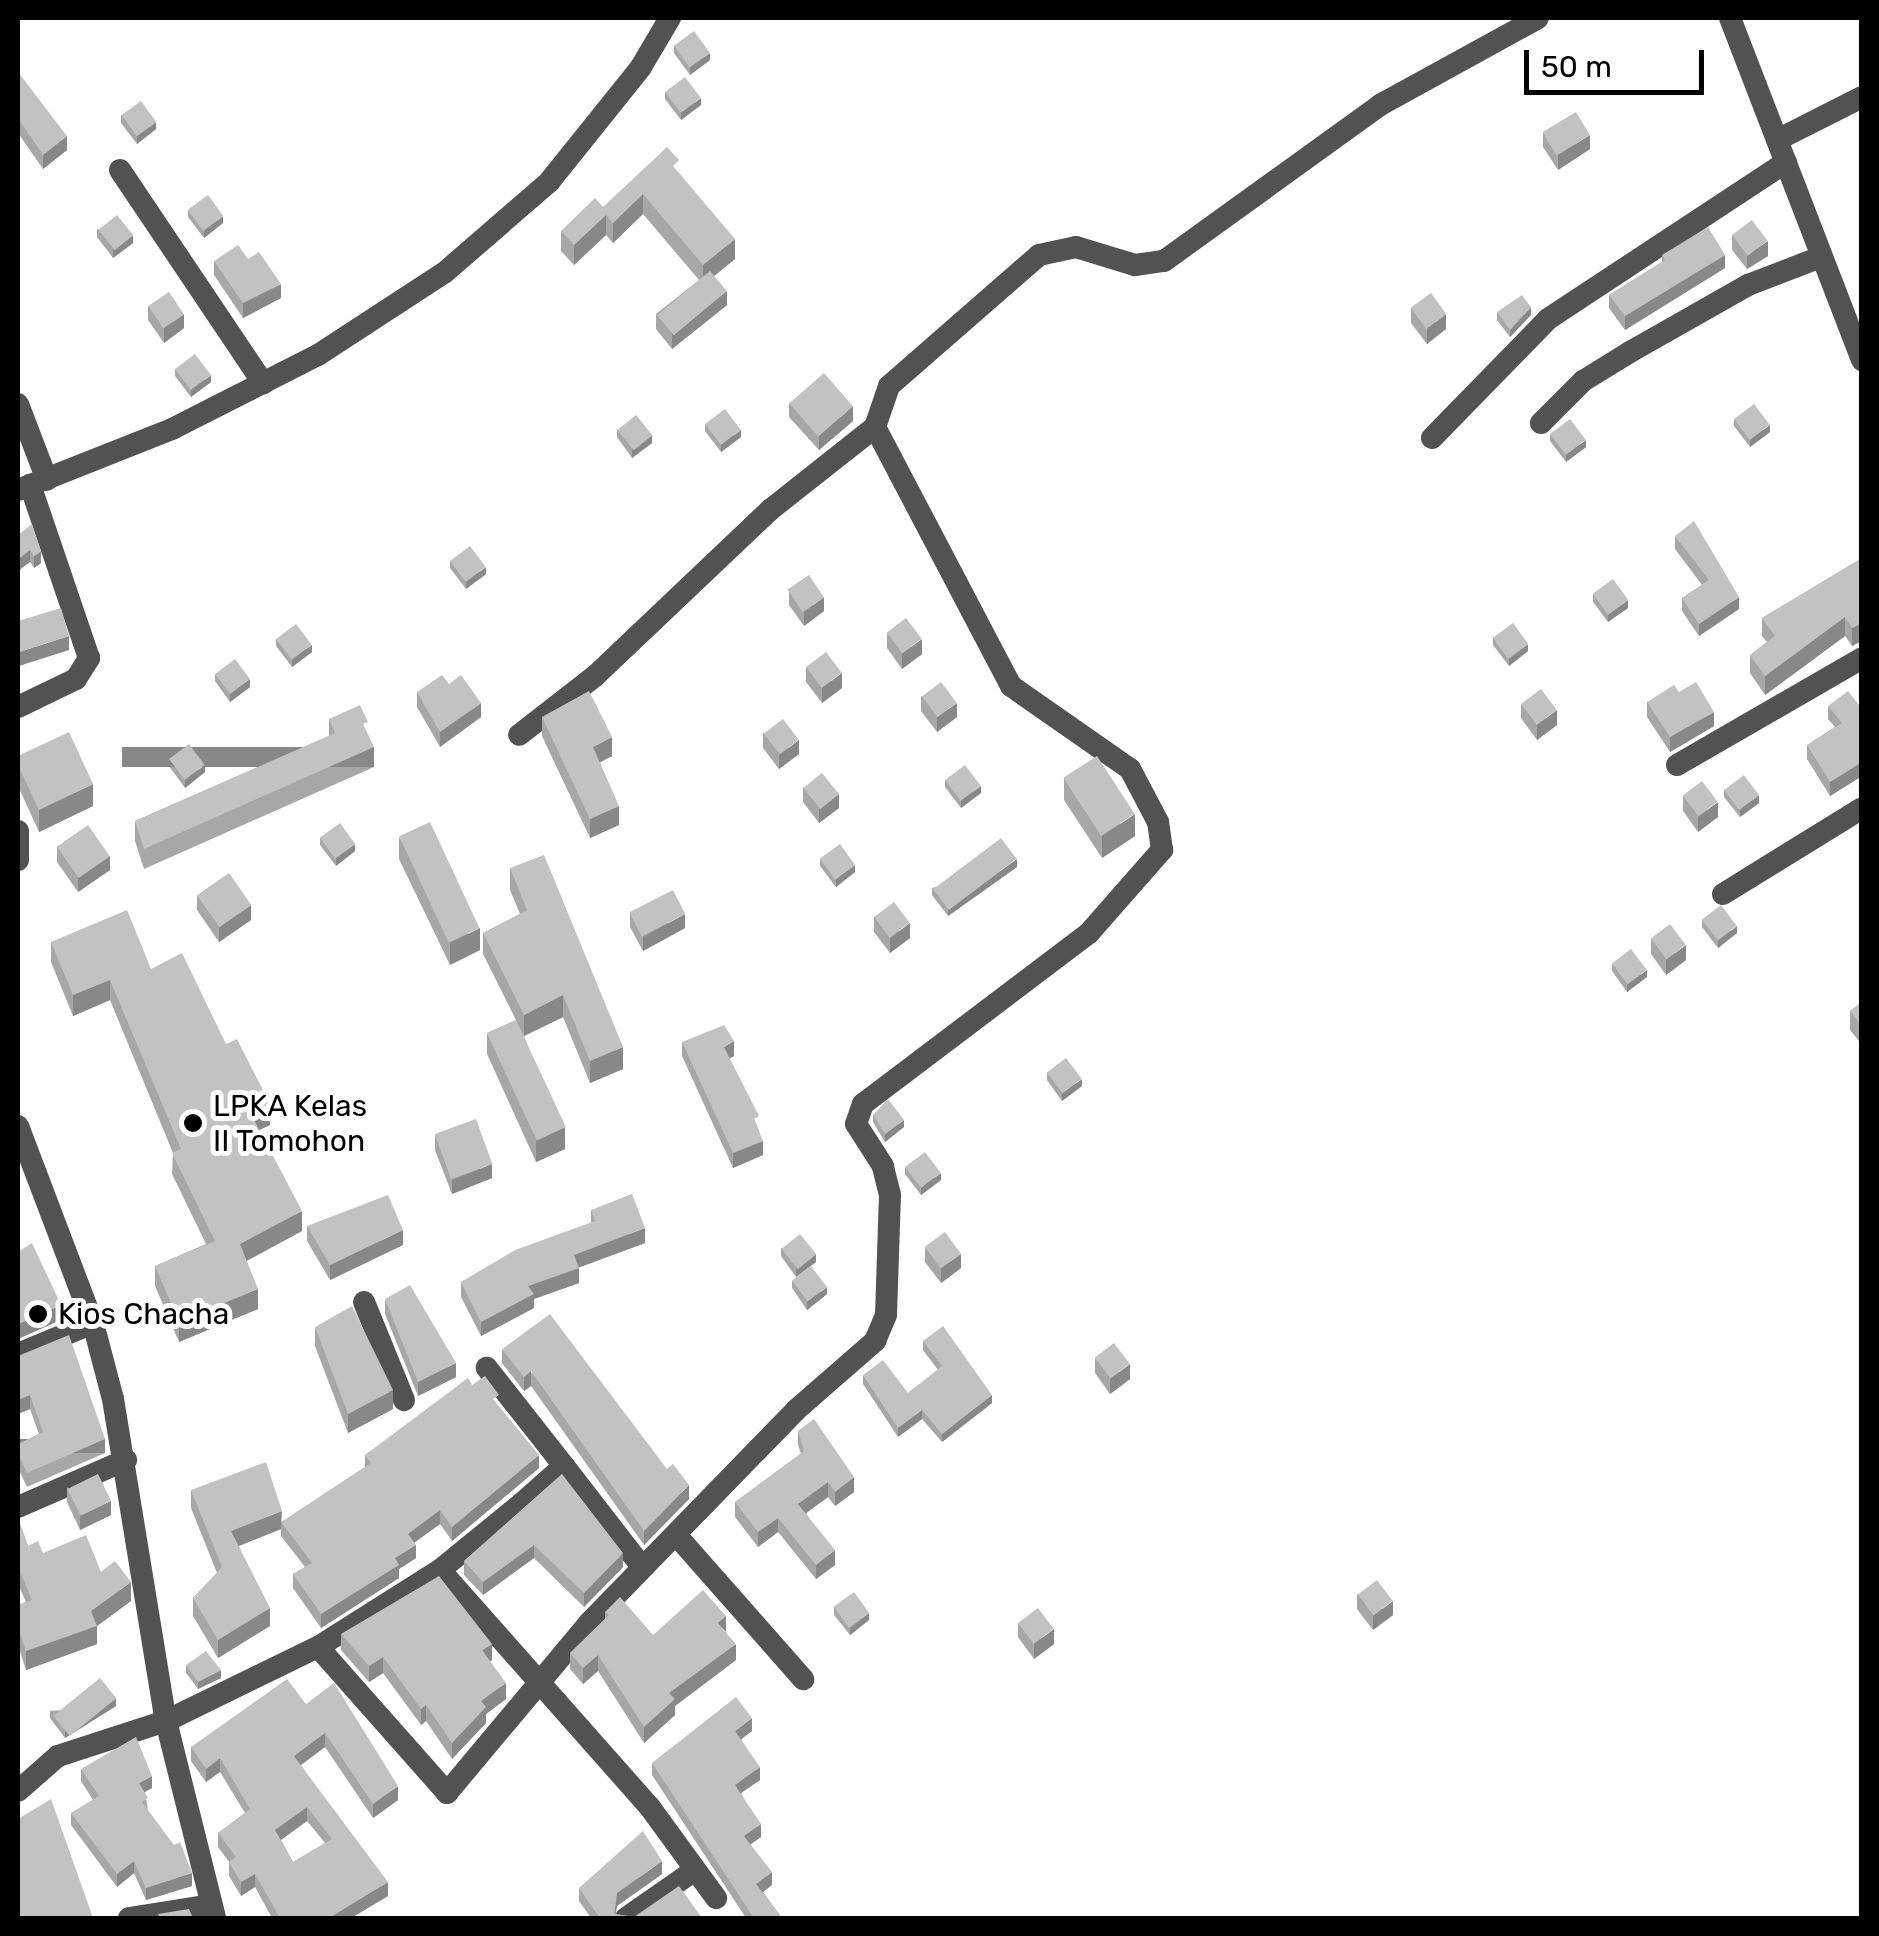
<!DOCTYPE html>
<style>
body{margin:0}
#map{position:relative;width:1879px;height:1936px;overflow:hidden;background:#fff;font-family:Rubik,sans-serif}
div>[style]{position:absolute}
.minor>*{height:22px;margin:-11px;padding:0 11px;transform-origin:11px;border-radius:11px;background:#525252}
.wall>*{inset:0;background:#a7a7a7}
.shaded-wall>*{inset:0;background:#888;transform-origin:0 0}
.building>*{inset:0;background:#c2c2c2;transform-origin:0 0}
.dots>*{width:28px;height:28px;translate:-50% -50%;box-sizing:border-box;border:5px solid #fff;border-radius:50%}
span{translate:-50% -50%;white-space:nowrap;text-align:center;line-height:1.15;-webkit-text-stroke:10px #fff;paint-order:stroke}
.poi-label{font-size:30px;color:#000}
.left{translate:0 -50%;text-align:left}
.frame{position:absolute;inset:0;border:20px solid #000;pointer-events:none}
.scale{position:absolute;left:1524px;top:50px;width:180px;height:45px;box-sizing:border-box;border:5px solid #000;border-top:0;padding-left:12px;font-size:30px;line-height:35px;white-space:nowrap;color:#000;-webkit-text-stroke:8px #fff;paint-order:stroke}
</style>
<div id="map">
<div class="minor">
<i style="left:1730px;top:18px;width:367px;rotate:68.9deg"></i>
<i style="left:1777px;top:140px;width:95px;rotate:-26.8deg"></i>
<i style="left:120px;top:170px;width:257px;rotate:56.1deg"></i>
<i style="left:18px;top:404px;width:81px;rotate:69.1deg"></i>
<i style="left:1541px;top:423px;width:59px;rotate:-45deg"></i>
<i style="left:1583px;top:381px;width:55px;rotate:-31.7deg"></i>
<i style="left:1630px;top:352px;width:136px;rotate:-29.6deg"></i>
<i style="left:1748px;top:285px;width:78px;rotate:-21deg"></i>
<i style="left:875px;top:427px;width:43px;rotate:-71.1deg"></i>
<i style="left:889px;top:386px;width:199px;rotate:-41.1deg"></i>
<i style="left:1039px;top:255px;width:38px;rotate:-12deg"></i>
<i style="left:1076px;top:247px;width:62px;rotate:17deg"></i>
<i style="left:1135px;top:265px;width:29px;rotate:-8deg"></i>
<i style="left:1164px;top:261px;width:266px;rotate:-35.8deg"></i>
<i style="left:1380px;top:105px;width:180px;rotate:-28.8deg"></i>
<i style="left:1432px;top:438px;width:166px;rotate:-45.7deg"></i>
<i style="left:1548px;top:319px;width:285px;rotate:-33.4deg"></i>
<i style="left:18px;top:490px;width:166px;rotate:-21.6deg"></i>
<i style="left:172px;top:429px;width:164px;rotate:-26.9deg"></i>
<i style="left:318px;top:355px;width:150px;rotate:-33.1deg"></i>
<i style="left:444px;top:273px;width:139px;rotate:-40.9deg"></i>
<i style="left:549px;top:182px;width:147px;rotate:-51.3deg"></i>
<i style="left:641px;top:67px;width:57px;rotate:-59.4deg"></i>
<i style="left:18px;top:707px;width:64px;rotate:-25.8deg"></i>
<i style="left:76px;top:679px;width:25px;rotate:-58deg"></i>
<i style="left:89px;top:658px;width:183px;rotate:-108.8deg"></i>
<i style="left:1677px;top:765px;width:214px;rotate:-30deg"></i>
<i style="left:18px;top:831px;width:29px;rotate:90deg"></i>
<i style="left:1723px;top:894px;width:163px;rotate:-31.7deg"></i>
<i style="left:18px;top:1126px;width:211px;rotate:69.2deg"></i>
<i style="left:93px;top:1323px;width:79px;rotate:75.3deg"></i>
<i style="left:113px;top:1399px;width:326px;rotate:80.7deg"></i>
<i style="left:166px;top:1721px;width:203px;rotate:76deg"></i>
<i style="left:364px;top:1302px;width:106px;rotate:67.8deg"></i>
<i style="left:18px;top:1354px;width:81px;rotate:-22.5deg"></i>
<i style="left:564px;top:1466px;width:128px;rotate:52.3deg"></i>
<i style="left:18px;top:1507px;width:118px;rotate:-23.5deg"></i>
<i style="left:677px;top:1536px;width:191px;rotate:48.6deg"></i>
<i style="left:440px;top:1570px;width:315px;rotate:48.5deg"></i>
<i style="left:649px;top:1806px;width:114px;rotate:53.9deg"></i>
<i style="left:318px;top:1647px;width:195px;rotate:48.5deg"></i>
<i style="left:447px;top:1793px;width:223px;rotate:-50.1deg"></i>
<i style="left:590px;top:1622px;width:296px;rotate:-45.8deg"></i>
<i style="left:796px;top:1410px;width:105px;rotate:-41.1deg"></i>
<i style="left:875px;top:1341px;width:28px;rotate:-67deg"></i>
<i style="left:886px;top:1315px;width:120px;rotate:-88.1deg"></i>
<i style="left:890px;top:1195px;width:30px;rotate:-104deg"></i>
<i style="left:883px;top:1166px;width:50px;rotate:-122.7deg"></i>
<i style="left:856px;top:1124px;width:21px;rotate:-71deg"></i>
<i style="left:863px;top:1104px;width:283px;rotate:-37.1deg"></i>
<i style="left:1089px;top:933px;width:111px;rotate:-48.7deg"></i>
<i style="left:1162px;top:850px;width:28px;rotate:-98deg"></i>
<i style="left:1158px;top:822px;width:60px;rotate:-117.8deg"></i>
<i style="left:1130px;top:769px;width:145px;rotate:-145.1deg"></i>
<i style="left:1011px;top:686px;width:293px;rotate:-117.7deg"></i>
<i style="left:875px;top:427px;width:134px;rotate:141.7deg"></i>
<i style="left:770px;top:510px;width:241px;rotate:136.5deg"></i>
<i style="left:595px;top:676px;width:96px;rotate:142.2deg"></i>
<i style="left:18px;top:1791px;width:53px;rotate:-41.2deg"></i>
<i style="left:58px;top:1756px;width:114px;rotate:-18deg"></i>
<i style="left:166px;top:1721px;width:169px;rotate:-26deg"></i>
<i style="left:318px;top:1647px;width:144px;rotate:-32.3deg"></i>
<i style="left:440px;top:1570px;width:104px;rotate:-39.2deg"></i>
<i style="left:521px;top:1504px;width:57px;rotate:-41.5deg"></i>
<i style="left:564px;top:1466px;width:125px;rotate:-128.2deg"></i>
<i style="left:129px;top:1918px;width:83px;rotate:-9deg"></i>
<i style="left:626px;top:1918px;width:84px;rotate:-34.8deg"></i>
</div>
<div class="wall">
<i style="clip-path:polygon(674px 46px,710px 60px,690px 75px,674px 53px)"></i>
<i style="clip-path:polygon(18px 72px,67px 150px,43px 169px,18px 133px)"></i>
<i style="clip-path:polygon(665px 92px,701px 105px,681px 120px,665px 99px)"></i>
<i style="clip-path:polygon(121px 115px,156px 129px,137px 144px,121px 123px)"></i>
<i style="clip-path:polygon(1543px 132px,1590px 149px,1558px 170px,1543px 147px)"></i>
<i style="clip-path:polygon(679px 173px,735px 259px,714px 276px,727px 305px,672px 349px,656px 329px,656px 314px,699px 280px,643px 214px,613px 243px,606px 235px,574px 265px,561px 251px,561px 231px,603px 207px)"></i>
<i style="clip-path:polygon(188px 210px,223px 223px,204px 238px,188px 217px)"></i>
<i style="clip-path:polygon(97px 229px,133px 243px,113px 258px,97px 237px)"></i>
<i style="clip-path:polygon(1732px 235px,1768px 256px,1747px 269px,1732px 250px)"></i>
<i style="clip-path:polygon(1662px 255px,1725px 268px,1625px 330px,1609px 308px,1609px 295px,1662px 262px)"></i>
<i style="clip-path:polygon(248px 259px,281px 298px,243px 318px,214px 275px,214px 261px)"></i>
<i style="clip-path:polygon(148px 306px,184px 328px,164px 343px,148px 320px)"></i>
<i style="clip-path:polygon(1411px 308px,1446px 329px,1427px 344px,1411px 323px)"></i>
<i style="clip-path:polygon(1497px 312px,1531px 315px,1510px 337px,1497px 320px)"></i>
<i style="clip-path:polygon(175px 369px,211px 382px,191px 397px,175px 376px)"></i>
<i style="clip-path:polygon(789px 403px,853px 421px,819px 450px,789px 417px)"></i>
<i style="clip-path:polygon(1734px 419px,1770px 432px,1750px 447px,1734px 426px)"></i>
<i style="clip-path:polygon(705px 424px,741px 437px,721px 452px,705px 431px)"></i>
<i style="clip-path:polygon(617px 430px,652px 443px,632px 458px,617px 437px)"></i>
<i style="clip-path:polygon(1550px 434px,1586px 447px,1566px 462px,1550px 441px)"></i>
<i style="clip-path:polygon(18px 535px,41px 563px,34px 568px,30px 562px)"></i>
<i style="clip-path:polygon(1675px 536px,1739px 609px,1699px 636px,1682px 611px,1682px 598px,1702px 585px,1675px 549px)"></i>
<i style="clip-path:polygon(1862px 558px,1862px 641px,1852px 646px,1845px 636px,1765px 695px,1750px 673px,1750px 655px,1767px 642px,1762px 636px,1762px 618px)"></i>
<i style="clip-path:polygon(450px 561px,486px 574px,466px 589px,450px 568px)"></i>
<i style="clip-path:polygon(789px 591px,824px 611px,804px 626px,789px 605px)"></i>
<i style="clip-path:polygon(1593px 594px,1628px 608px,1608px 622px,1593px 602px)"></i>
<i style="clip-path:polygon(887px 633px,922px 654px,902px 669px,887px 648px)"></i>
<i style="clip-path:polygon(1493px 638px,1528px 651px,1509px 666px,1493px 645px)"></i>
<i style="clip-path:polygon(276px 639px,312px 652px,292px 667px,276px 646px)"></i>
<i style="clip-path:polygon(806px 667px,842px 688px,822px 703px,806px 682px)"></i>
<i style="clip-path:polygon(215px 674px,250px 687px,230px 702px,215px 681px)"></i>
<i style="clip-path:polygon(449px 684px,481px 717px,440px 747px,417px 707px,417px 692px)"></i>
<i style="clip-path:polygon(1679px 692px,1714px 726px,1670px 752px,1647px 717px,1647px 702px)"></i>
<i style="clip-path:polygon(921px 696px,957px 717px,937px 732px,921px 711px)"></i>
<i style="clip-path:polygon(1862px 703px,1862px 776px,1830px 796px,1807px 759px,1807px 745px,1835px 727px,1828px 719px,1828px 706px,1859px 705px)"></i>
<i style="clip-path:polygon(1521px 704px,1557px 725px,1537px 740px,1521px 718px)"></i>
<i style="clip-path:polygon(542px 717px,612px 756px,600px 762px,619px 825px,590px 838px,542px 736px)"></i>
<i style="clip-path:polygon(329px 719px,368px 734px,374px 767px,144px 869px,135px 841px,135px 821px,329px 736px)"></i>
<i style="clip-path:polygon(763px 733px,799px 754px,779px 769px,763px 748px)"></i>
<i style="clip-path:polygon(18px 756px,93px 806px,39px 832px,18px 786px)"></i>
<i style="clip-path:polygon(169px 759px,205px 772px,185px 788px,169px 766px)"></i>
<i style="clip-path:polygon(1064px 778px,1135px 836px,1102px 858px,1064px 800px)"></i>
<i style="clip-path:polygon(945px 780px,981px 793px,961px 808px,945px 787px)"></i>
<i style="clip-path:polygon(803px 787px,839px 808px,819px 823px,803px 802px)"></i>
<i style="clip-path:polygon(1724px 790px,1759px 803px,1740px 817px,1724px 797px)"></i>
<i style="clip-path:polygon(1683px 796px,1718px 817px,1698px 832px,1683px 811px)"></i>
<i style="clip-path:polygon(399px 837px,480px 950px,450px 965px,399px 859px)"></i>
<i style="clip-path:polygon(320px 838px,355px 851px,336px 866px,320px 845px)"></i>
<i style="clip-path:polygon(57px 847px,110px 870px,78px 892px,57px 862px)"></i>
<i style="clip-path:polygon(820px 859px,855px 872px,836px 887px,820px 866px)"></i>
<i style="clip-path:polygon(1017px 867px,948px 916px,932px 895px,932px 888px)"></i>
<i style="clip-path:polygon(510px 868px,623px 1069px,590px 1083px,563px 1017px,524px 1036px,565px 1149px,536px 1162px,487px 1054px,487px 1033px,516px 1020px,483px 954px,483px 933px,520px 914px,510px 890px)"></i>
<i style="clip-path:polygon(197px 895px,251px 920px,219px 942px,197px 910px)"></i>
<i style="clip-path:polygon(630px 913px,685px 928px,643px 951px,630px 927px)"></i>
<i style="clip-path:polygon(874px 917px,910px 938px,890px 953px,874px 932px)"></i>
<i style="clip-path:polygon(1702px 920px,1737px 933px,1718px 948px,1702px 927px)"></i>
<i style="clip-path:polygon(1651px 939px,1686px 960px,1666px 975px,1651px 954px)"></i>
<i style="clip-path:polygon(51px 942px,151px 969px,226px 1044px,270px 1125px,259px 1130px,302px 1231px,247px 1261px,258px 1309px,179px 1342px,155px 1286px,155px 1266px,206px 1244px,172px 1174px,173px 1153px,110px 1000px,73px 1016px,51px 962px)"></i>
<i style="clip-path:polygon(1612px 964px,1647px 977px,1627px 992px,1612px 971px)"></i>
<i style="clip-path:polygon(1862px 1002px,1862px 1045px,1850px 1030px,1850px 1011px)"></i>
<i style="clip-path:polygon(682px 1042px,734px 1056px,729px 1058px,759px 1131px,763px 1155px,733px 1168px,682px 1056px)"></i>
<i style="clip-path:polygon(1047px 1072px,1082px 1086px,1062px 1101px,1047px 1080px)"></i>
<i style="clip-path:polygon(873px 1115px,904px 1127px,885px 1142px,873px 1122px)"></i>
<i style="clip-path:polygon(435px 1135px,492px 1178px,452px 1194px,435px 1150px)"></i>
<i style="clip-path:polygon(905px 1167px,941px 1180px,921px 1195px,905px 1174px)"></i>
<i style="clip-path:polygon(591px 1210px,645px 1243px,578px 1268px,579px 1283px,534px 1299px,534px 1308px,481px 1336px,461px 1297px,461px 1282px,591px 1223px)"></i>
<i style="clip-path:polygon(307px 1226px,403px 1245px,330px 1280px,307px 1241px)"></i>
<i style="clip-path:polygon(925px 1247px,961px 1268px,941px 1283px,925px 1262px)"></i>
<i style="clip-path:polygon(781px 1248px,816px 1262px,796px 1277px,781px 1256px)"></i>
<i style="clip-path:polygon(792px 1281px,827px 1294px,807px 1310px,792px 1288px)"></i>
<i style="clip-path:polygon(385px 1299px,456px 1377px,418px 1396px,385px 1314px)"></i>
<i style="clip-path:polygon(315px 1327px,393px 1409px,348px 1433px,315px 1346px)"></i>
<i style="clip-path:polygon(923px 1341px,992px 1403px,942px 1442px,922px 1419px,898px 1437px,863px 1384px,863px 1375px,908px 1393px,938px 1370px,923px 1350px)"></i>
<i style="clip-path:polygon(502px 1349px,689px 1499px,644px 1545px,531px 1386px,524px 1391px,502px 1363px)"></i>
<i style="clip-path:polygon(18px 1356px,105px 1453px,27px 1487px,18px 1468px,18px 1444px,39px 1434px,30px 1409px,18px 1414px)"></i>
<i style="clip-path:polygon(1095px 1358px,1130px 1379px,1110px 1394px,1095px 1373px)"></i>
<i style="clip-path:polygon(472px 1385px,499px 1407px,539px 1468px,452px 1541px,440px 1524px,414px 1543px,416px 1558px,399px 1569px,399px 1578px,321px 1628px,293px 1588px,293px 1574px,305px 1567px,281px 1536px,281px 1529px,239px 1546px,270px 1626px,218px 1658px,193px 1616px,193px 1598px,217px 1573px,191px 1508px,191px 1490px,282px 1522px,365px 1467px,365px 1455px)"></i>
<i style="clip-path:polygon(798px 1431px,854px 1492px,835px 1506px,828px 1497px,806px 1513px,835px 1565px,816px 1579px,778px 1532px,758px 1547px,735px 1517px,735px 1502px,801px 1454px,798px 1445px)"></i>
<i style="clip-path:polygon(562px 1474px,623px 1567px,584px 1607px,534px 1558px,483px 1595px,464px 1575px,464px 1561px)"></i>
<i style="clip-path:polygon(67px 1487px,111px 1515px,80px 1530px,67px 1502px)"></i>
<i style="clip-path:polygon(18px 1518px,28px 1546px,43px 1553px,101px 1572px,131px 1601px,97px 1626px,97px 1644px,26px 1670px,18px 1645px,18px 1605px,26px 1602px,18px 1584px)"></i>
<i style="clip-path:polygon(1357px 1594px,1393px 1615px,1373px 1630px,1357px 1609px)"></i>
<i style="clip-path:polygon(834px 1607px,869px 1620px,850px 1635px,834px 1615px)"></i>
<i style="clip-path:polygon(605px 1612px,653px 1635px,726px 1632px,736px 1660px,675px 1706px,675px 1715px,644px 1743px,598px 1671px,583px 1684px,570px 1669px,570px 1653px,605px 1619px)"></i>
<i style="clip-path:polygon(1018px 1623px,1054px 1644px,1034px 1659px,1018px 1637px)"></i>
<i style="clip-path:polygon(341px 1634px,492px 1660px,490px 1661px,506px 1699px,486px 1714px,486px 1723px,452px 1759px,426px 1721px,421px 1725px,383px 1673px,369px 1682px,341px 1650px)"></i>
<i style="clip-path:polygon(186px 1665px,221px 1678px,198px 1689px,186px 1673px)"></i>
<i style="clip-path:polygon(evenodd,306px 1704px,398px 1800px,373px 1818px,325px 1747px,301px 1765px,388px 1896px,351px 1918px,272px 1918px,255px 1887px,241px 1896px,229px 1876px,229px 1862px,218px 1847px,218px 1833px,245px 1813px,220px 1772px,206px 1782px,191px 1761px,191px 1747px,306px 1704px,307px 1821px,325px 1843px,293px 1862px,281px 1840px,307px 1821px)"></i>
<i style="clip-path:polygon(116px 1706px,65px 1738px,50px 1718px,50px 1711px)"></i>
<i style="clip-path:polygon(752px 1731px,741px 1739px,760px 1780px,741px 1793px,761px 1837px,750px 1844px,772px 1885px,763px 1892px,782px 1918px,746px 1918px,652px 1775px,652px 1763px)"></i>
<i style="clip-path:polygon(81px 1769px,152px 1788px,145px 1792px,148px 1811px,192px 1886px,146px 1900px,134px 1873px,117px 1887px,71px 1825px,71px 1813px,93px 1800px,81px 1781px)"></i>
<i style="clip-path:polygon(662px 1874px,617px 1906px,616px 1914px,634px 1917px,702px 1918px,591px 1918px,579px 1901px,579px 1888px)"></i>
</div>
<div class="shaded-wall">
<i style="clip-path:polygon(710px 53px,710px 60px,690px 75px,690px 67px)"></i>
<i style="clip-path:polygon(701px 98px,701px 105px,681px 120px,681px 113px)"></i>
<i style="clip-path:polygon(156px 122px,156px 129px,137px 144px,137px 136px)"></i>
<i style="clip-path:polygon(1590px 135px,1590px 149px,1558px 170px,1558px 155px)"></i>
<i style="clip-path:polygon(67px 136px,67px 150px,43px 169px,43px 155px)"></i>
<i style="clip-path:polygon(643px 194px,643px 214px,613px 243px,613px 223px)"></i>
<i style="clip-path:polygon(606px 215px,606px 235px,574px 265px,574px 245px)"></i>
<i style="clip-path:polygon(223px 216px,223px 223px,204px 238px,204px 231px)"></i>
<i style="clip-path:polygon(133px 235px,133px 243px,113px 258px,113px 250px)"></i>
<i style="clip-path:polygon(735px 239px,735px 259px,703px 285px,703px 265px)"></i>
<i style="clip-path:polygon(1768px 241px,1768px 256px,1747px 269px,1747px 255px)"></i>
<i style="clip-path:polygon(1725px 255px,1725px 268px,1625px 330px,1625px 316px)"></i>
<i style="clip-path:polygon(281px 284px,281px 298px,243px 318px,243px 303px)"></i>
<i style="clip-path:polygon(727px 291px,727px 305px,672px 349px,672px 335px)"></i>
<i style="clip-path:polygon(1531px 307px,1531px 315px,1510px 337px,1510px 330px)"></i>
<i style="clip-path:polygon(184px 314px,184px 328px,164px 343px,164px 328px)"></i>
<i style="clip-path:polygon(1446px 314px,1446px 329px,1427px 344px,1427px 329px)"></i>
<i style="clip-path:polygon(211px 375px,211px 382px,191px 397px,191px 390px)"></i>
<i style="clip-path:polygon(853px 406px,853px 421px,819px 450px,819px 436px)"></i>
<i style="clip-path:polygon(1770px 425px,1770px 432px,1750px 447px,1750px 440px)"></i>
<i style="clip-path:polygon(741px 430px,741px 437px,721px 452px,721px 445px)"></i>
<i style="clip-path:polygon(652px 435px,652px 443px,632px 458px,632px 450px)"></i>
<i style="clip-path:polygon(1586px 440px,1586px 447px,1566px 462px,1566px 455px)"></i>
<i style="clip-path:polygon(30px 550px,30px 562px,18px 571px,18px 559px)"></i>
<i style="clip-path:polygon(41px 551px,41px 563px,34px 568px,34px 556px)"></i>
<i style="clip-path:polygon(486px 567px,486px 574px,466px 589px,466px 582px)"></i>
<i style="clip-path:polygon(824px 597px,824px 611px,804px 626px,804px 612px)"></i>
<i style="clip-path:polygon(1739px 597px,1739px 609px,1699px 636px,1699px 624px)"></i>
<i style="clip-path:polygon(1628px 600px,1628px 608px,1608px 622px,1608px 615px)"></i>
<i style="clip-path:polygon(1845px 617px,1845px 636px,1765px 695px,1765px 676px)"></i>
<i style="clip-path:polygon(1862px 623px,1862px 641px,1852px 646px,1852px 628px)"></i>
<i style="clip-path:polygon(69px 636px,69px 650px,19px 666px,19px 652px)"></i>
<i style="clip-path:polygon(922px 639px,922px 654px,902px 669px,902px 654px)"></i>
<i style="clip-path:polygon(1528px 644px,1528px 651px,1509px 666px,1509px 659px)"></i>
<i style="clip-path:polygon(312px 645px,312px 652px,292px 667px,292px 659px)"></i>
<i style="clip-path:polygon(842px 673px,842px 688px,822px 703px,822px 688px)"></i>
<i style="clip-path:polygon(20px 675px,20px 689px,18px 691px,18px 676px)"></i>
<i style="clip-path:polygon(250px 679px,250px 687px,230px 702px,230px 694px)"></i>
<i style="clip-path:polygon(481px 703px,481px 717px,440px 747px,440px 732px)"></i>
<i style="clip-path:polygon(957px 703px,957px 717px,937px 732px,937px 717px)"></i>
<i style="clip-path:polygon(1557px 710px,1557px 725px,1537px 740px,1537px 725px)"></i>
<i style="clip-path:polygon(1714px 712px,1714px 726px,1670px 752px,1670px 737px)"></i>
<i style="clip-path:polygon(612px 737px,612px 756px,593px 766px,593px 747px)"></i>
<i style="clip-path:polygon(799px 740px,799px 754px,779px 769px,779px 755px)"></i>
<i style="left:374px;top:747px;width:20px;height:252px;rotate:90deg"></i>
<i style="clip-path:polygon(1862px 762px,1862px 776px,1830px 796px,1830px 782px)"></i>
<i style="clip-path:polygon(205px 765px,205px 772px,185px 788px,185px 780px)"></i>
<i style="clip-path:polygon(93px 784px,93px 806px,39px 832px,39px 810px)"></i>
<i style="clip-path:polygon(981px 786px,981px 793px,961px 808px,961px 800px)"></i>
<i style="clip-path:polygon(839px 794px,839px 808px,819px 823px,819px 809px)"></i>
<i style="clip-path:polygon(1759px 795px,1759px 803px,1740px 817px,1740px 810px)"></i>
<i style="clip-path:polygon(1718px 802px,1718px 817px,1698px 832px,1698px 817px)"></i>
<i style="clip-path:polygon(619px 806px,619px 825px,590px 838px,590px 819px)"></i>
<i style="clip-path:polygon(1135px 814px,1135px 836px,1102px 858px,1102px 836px)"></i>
<i style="clip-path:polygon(355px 844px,355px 851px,336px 866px,336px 858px)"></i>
<i style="clip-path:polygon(110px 856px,110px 870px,78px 892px,78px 877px)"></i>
<i style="clip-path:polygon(1017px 859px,1017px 867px,948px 916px,948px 909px)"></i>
<i style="clip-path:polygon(855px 865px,855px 872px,836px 887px,836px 879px)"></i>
<i style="clip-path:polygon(251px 905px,251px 920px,219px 942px,219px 927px)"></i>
<i style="clip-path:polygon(685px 914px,685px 928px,643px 951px,643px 937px)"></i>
<i style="clip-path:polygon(910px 923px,910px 938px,890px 953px,890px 938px)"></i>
<i style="clip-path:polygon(1737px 926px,1737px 933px,1718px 948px,1718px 941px)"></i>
<i style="clip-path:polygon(480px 928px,480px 950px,450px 965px,450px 943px)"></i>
<i style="clip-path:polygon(1686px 945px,1686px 960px,1666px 975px,1666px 960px)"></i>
<i style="clip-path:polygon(1647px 970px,1647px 977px,1627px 992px,1627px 985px)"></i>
<i style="clip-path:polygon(110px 980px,110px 1000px,73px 1016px,73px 995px)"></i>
<i style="clip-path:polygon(563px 995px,563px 1017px,524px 1036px,524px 1015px)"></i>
<i style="clip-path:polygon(734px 1041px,734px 1056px,724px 1062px,724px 1047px)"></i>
<i style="clip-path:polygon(623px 1047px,623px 1069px,590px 1083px,590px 1061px)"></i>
<i style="clip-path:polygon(1082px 1079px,1082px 1086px,1062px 1101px,1062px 1094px)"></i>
<i style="clip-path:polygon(270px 1104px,270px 1125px,251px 1134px,251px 1114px)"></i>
<i style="clip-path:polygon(904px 1120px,904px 1127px,885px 1142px,885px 1134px)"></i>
<i style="clip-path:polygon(565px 1127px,565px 1149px,536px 1162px,536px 1140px)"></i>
<i style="clip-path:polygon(763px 1141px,763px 1155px,733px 1168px,733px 1153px)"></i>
<i style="clip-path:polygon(492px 1164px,492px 1178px,452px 1194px,452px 1180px)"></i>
<i style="clip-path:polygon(941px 1173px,941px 1180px,921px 1195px,921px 1188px)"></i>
<i style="clip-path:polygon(302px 1211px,302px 1231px,240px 1264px,240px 1244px)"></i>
<i style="clip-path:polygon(645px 1228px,645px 1243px,574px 1269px,574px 1255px)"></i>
<i style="clip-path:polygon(403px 1230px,403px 1245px,330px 1280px,330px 1265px)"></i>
<i style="clip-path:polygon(816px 1254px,816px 1262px,796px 1277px,796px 1269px)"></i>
<i style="clip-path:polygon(961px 1254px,961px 1268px,941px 1283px,941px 1268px)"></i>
<i style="clip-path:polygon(579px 1268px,579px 1283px,534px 1299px,534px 1308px,481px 1336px,481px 1322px,528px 1286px)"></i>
<i style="clip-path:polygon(827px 1287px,827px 1294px,807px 1310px,807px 1302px)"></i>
<i style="clip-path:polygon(258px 1289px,258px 1309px,179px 1342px,179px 1322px)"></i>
<i style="clip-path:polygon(61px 1305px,61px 1320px,18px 1339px,18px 1324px)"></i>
<i style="clip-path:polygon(456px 1363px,456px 1377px,418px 1396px,418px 1382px)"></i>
<i style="clip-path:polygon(1130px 1364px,1130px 1379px,1110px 1394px,1110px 1379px)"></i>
<i style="clip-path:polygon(531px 1371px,531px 1386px,524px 1391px,524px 1377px)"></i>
<i style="clip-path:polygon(393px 1390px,393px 1409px,348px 1433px,348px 1414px)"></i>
<i style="clip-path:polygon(30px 1395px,30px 1409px,18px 1414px,18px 1400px)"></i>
<i style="clip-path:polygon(992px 1395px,992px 1403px,942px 1442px,942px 1434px)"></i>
<i style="clip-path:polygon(922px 1410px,922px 1419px,898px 1437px,898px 1428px)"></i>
<i style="left:105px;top:1439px;width:14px;height:85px;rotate:90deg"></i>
<i style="clip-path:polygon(539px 1455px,539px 1468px,452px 1541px,452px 1527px)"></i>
<i style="clip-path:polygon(854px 1477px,854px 1492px,835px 1506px,835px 1492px)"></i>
<i style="clip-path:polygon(828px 1482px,828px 1497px,798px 1519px,798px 1504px)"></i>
<i style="clip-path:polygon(689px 1485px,689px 1499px,644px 1545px,644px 1531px)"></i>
<i style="clip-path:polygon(111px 1501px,111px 1515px,80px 1530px,80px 1515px)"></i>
<i style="clip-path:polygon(440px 1510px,440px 1524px,408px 1547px,408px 1534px)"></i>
<i style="clip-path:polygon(282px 1511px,281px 1529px,231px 1549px,231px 1531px)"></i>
<i style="clip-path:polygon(778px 1518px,778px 1532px,758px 1547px,758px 1532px)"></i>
<i style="clip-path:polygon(416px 1545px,416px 1558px,399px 1569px,399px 1578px,321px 1628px,321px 1614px,395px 1558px)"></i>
<i style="clip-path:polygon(534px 1545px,534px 1558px,483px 1595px,483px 1582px)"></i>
<i style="clip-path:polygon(835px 1550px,835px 1565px,816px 1579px,816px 1565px)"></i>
<i style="clip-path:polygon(623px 1553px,623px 1567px,584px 1607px,584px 1593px)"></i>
<i style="clip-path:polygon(131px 1582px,131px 1601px,97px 1626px,97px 1644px,26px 1670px,26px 1651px,91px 1611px)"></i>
<i style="clip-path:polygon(1393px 1601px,1393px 1615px,1373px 1630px,1373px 1616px)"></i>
<i style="clip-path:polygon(270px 1608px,270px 1626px,218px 1658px,218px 1640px)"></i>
<i style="clip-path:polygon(869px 1613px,869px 1620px,850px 1635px,850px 1628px)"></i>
<i style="clip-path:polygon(726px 1616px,726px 1632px,717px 1623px)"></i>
<i style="clip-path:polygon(1054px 1629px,1054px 1644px,1034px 1659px,1034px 1644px)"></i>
<i style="clip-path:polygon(492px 1644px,492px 1660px,482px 1666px,482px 1650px)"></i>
<i style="clip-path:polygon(736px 1644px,736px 1660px,675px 1706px,675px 1715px,644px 1743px,644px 1727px,669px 1693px)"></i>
<i style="clip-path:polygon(598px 1655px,598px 1671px,583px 1684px,583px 1668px)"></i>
<i style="clip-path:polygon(383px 1657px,383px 1673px,369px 1682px,369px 1666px)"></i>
<i style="clip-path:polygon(221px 1670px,221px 1678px,198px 1689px,198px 1682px)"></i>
<i style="clip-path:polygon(506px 1683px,506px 1699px,486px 1714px,486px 1723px,452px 1759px,452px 1743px,481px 1701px)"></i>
<i style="clip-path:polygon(116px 1698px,116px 1706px,65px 1738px,65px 1731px)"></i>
<i style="clip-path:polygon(426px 1705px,426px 1721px,421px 1725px,421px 1709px)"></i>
<i style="clip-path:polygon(752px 1718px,752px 1731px,735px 1744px,735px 1731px)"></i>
<i style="clip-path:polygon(325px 1733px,325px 1747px,294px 1770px,294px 1756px)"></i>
<i style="clip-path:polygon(220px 1758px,220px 1772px,206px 1782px,206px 1769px)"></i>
<i style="clip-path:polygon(760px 1767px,760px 1780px,735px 1797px,735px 1785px)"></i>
<i style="clip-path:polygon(152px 1776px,152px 1788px,139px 1795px,139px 1783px)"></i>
<i style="clip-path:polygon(398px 1786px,398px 1800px,373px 1818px,373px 1804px)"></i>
<i style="clip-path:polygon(307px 1807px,307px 1821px,275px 1844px,275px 1830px)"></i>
<i style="clip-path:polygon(761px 1824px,761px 1837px,744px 1849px,744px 1836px)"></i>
<i style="clip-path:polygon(134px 1861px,134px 1873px,117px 1887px,117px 1874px)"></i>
<i style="clip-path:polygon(662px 1861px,662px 1874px,617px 1906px,614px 1918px,617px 1893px)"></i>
<i style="clip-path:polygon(772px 1872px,772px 1885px,756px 1897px,756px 1884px)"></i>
<i style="clip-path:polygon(192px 1873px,192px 1886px,146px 1900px,146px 1888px)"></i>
<i style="clip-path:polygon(255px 1874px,255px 1887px,241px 1896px,241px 1882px)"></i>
<i style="clip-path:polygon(388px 1882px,388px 1896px,351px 1918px,329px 1918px)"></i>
</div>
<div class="building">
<i style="left:694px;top:31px;width:27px;height:25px;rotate:54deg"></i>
<i style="clip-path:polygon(18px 72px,67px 136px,43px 155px,18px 118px)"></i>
<i style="left:685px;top:77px;width:26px;height:25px;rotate:53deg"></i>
<i style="left:141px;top:101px;width:26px;height:24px;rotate:54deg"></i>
<i style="left:1576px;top:112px;width:27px;height:39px;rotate:59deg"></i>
<i style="clip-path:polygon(667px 147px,679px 160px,673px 166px,735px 239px,703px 265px,643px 194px,613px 223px,606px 215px,574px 245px,561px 231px,595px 198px,603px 207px)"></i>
<i style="left:208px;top:195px;width:26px;height:25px;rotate:54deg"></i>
<i style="left:117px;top:215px;width:26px;height:24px;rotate:51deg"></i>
<i style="left:1752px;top:220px;width:26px;height:25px;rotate:53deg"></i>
<i style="clip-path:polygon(1708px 227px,1725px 255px,1625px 316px,1609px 295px,1665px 260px,1662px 255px)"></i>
<i style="clip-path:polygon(238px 245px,248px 259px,259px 252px,281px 284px,243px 303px,214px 261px)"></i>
<i style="left:710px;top:271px;width:26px;height:69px;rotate:50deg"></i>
<i style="left:169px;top:292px;width:27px;height:25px;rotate:56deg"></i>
<i style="left:1431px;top:293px;width:26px;height:25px;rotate:54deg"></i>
<i style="clip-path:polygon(1522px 295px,1531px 307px,1510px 330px,1497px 312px)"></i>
<i style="left:195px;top:354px;width:26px;height:25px;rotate:53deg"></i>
<i style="left:824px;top:373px;width:44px;height:46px;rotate:49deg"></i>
<i style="left:1754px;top:404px;width:26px;height:25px;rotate:53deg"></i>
<i style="left:725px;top:409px;width:26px;height:25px;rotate:53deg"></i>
<i style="left:636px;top:415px;width:26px;height:24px;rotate:51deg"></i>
<i style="left:1570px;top:419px;width:26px;height:25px;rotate:53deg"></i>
<i style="clip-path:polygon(1694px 521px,1739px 597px,1699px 624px,1682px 598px,1709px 580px,1675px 536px)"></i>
<i style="clip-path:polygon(32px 524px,41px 551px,34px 556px,30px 550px,18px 559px,18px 535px)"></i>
<i style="left:470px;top:546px;width:26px;height:25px;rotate:53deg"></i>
<i style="clip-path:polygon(1862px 558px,1862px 623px,1852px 628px,1845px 617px,1765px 676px,1750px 655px,1775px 636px,1762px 618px)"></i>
<i style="left:809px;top:575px;width:27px;height:26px;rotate:56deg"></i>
<i style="left:1613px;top:579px;width:26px;height:25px;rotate:54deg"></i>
<i style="clip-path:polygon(61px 608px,69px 636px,19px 652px,18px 621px)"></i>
<i style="left:906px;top:618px;width:26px;height:24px;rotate:53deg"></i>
<i style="left:1513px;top:623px;width:26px;height:25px;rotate:54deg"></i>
<i style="left:296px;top:624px;width:26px;height:25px;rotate:53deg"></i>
<i style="left:826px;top:652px;width:26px;height:25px;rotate:53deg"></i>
<i style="left:235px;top:659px;width:25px;height:25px;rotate:53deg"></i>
<i style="clip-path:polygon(442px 675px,449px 684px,461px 675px,481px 703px,440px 732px,417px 692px)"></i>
<i style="left:941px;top:682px;width:26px;height:24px;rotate:53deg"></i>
<i style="clip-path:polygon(1696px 682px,1714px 712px,1670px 737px,1647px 702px,1674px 685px,1679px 692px)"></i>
<i style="left:1541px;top:689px;width:26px;height:25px;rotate:53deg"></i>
<i style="clip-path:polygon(589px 691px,612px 737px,593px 747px,619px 806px,590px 819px,542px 717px)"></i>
<i style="clip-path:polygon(1848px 691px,1859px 705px,1862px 703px,1862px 762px,1830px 782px,1807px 745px,1842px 723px,1828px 706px)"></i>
<i style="clip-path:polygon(360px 705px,368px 722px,363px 724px,374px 747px,144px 849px,135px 821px,335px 733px,329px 719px)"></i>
<i style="left:783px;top:719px;width:26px;height:24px;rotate:53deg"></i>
<i style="clip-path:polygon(69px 732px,93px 784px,39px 810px,18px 765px,18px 756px)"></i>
<i style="left:189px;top:744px;width:26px;height:25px;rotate:53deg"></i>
<i style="left:1097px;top:756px;width:69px;height:40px;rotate:57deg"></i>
<i style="left:965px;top:765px;width:26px;height:25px;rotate:53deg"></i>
<i style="left:822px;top:773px;width:27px;height:24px;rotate:51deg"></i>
<i style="left:1744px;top:775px;width:25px;height:25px;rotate:53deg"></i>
<i style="left:1702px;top:781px;width:26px;height:24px;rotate:53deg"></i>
<i style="left:430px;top:822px;width:117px;height:34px;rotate:65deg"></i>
<i style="left:340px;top:823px;width:26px;height:25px;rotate:54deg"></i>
<i style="left:88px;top:825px;width:38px;height:38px;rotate:55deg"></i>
<i style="left:1001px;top:838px;width:26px;height:85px;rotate:53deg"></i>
<i style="left:840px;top:844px;width:26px;height:25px;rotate:54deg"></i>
<i style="clip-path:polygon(544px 855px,623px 1047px,590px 1061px,563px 995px,524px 1015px,483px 933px,527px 910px,510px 868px)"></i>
<i style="left:229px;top:873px;width:39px;height:39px;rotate:55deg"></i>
<i style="left:673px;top:890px;width:27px;height:49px;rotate:63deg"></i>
<i style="left:894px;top:902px;width:26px;height:25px;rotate:53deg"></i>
<i style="left:1721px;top:905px;width:26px;height:24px;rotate:53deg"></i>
<i style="clip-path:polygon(127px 910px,151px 969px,182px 953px,226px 1044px,237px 1039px,270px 1104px,251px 1114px,302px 1211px,240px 1244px,258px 1289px,179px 1322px,155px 1266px,215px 1241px,172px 1153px,181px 1149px,110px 980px,73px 995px,51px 942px)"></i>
<i style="left:1670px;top:924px;width:26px;height:24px;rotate:53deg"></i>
<i style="left:1631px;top:949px;width:26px;height:24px;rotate:53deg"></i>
<i style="clip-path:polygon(1862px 1002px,1862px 1026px,1850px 1011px)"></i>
<i style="left:516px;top:1020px;width:118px;height:32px;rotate:65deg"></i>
<i style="clip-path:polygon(724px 1025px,734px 1041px,724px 1047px,759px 1116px,754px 1119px,763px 1141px,733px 1153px,682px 1042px)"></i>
<i style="left:1066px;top:1058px;width:26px;height:24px;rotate:53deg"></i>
<i style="clip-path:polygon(888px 1099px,904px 1120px,885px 1134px,873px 1115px)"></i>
<i style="left:476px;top:1119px;width:48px;height:44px;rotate:70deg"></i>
<i style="left:925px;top:1152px;width:26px;height:25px;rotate:53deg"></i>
<i style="clip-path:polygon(632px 1194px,645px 1228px,574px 1255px,579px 1268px,528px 1286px,534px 1294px,481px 1322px,461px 1282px,515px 1250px,595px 1221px,591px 1210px)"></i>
<i style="clip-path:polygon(388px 1195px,403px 1230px,330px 1265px,307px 1226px)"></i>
<i style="left:945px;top:1232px;width:27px;height:25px;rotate:54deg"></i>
<i style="left:800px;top:1234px;width:26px;height:24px;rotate:51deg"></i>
<i style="clip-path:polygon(32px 1243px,61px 1305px,18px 1324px,18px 1293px,20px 1292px,18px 1287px,18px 1252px)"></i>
<i style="left:811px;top:1266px;width:26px;height:24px;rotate:53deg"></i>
<i style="clip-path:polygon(410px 1285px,456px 1363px,418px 1382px,385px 1299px)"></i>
<i style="clip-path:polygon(352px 1306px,393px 1390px,348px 1414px,315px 1327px)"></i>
<i style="clip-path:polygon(550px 1314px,667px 1469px,673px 1464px,689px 1485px,644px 1531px,531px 1371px,524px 1377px,502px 1349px)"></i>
<i style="clip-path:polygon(943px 1326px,992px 1395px,942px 1434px,922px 1410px,898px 1428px,863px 1375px,883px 1360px,908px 1393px,942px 1366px,923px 1341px)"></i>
<i style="clip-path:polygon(69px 1335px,105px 1439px,27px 1473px,18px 1454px,18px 1444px,43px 1432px,30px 1395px,18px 1400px,18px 1356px)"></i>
<i style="left:1114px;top:1343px;width:26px;height:24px;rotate:53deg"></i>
<i style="clip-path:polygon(485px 1376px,499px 1395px,493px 1399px,539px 1455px,452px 1527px,440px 1510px,408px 1534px,416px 1545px,395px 1558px,399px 1565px,321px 1614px,293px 1574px,312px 1563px,281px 1522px,371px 1463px,365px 1455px,468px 1378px,472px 1385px)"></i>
<i style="clip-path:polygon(814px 1419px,854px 1477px,835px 1492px,828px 1482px,798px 1504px,835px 1550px,816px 1565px,778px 1518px,758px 1532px,735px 1502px,804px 1451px,798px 1431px)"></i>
<i style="clip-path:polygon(266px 1462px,282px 1511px,231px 1531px,270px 1608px,218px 1640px,193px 1598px,222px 1567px,191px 1490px)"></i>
<i style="left:98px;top:1474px;width:30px;height:34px;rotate:64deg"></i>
<i style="clip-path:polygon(562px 1474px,623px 1553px,584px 1593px,534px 1545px,483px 1582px,464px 1561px)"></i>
<i style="clip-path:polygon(18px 1518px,28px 1546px,38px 1541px,43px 1553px,86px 1535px,101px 1572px,115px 1561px,131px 1582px,91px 1611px,97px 1626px,26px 1651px,18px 1627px,18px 1605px,32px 1600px,18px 1566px)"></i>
<i style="clip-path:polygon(439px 1576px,492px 1644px,482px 1650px,506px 1683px,481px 1701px,486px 1707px,452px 1743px,426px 1705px,421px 1709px,383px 1657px,369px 1666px,341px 1634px)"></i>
<i style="left:1377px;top:1580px;width:26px;height:24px;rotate:53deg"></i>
<i style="clip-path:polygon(703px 1590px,726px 1616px,717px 1623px,736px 1644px,669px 1693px,675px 1699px,644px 1727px,598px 1655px,583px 1668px,570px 1653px,609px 1615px,605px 1612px,620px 1597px,653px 1635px)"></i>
<i style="left:854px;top:1592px;width:26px;height:25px;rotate:54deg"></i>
<i style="left:1038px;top:1608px;width:26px;height:25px;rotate:53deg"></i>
<i style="clip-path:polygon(206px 1651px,221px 1670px,198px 1682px,186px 1665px)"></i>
<i style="left:100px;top:1678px;width:26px;height:60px;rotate:51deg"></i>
<i style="clip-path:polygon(evenodd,287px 1679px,306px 1704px,334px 1683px,398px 1786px,373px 1804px,325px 1733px,294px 1756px,388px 1882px,329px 1918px,280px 1918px,255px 1874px,241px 1882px,229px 1862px,236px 1857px,218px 1833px,250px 1809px,220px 1758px,206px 1769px,191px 1747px,287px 1679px,307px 1807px,332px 1839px,293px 1862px,275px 1830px,307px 1807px)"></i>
<i style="clip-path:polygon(736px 1697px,752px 1718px,735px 1731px,760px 1767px,735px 1785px,761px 1824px,744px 1836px,772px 1872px,756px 1884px,782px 1918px,754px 1918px,652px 1763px)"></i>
<i style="clip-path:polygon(136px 1737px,152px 1776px,139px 1783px,148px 1798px,142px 1802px,174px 1845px,180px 1842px,192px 1873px,146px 1888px,134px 1861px,117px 1874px,71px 1813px,99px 1796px,81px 1769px)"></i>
<i style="clip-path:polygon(51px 1799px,93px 1918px,18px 1918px,18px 1819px)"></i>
<i style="clip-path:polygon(643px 1831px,662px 1861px,617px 1893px,614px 1914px,634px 1917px,679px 1886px,702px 1918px,600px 1918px,579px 1888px)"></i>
<i style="clip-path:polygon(189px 1909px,193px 1918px,160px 1918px,158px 1914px)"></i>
</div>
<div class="dots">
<i style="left:193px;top:1123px;background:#000"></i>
<i style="left:38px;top:1314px;background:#000"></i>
</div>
<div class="poi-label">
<span class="left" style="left:213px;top:1123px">LPKA Kelas<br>II Tomohon</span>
<span class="left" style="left:58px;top:1314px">Kios Chacha</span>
</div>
<div class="frame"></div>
<div class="scale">50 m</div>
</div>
